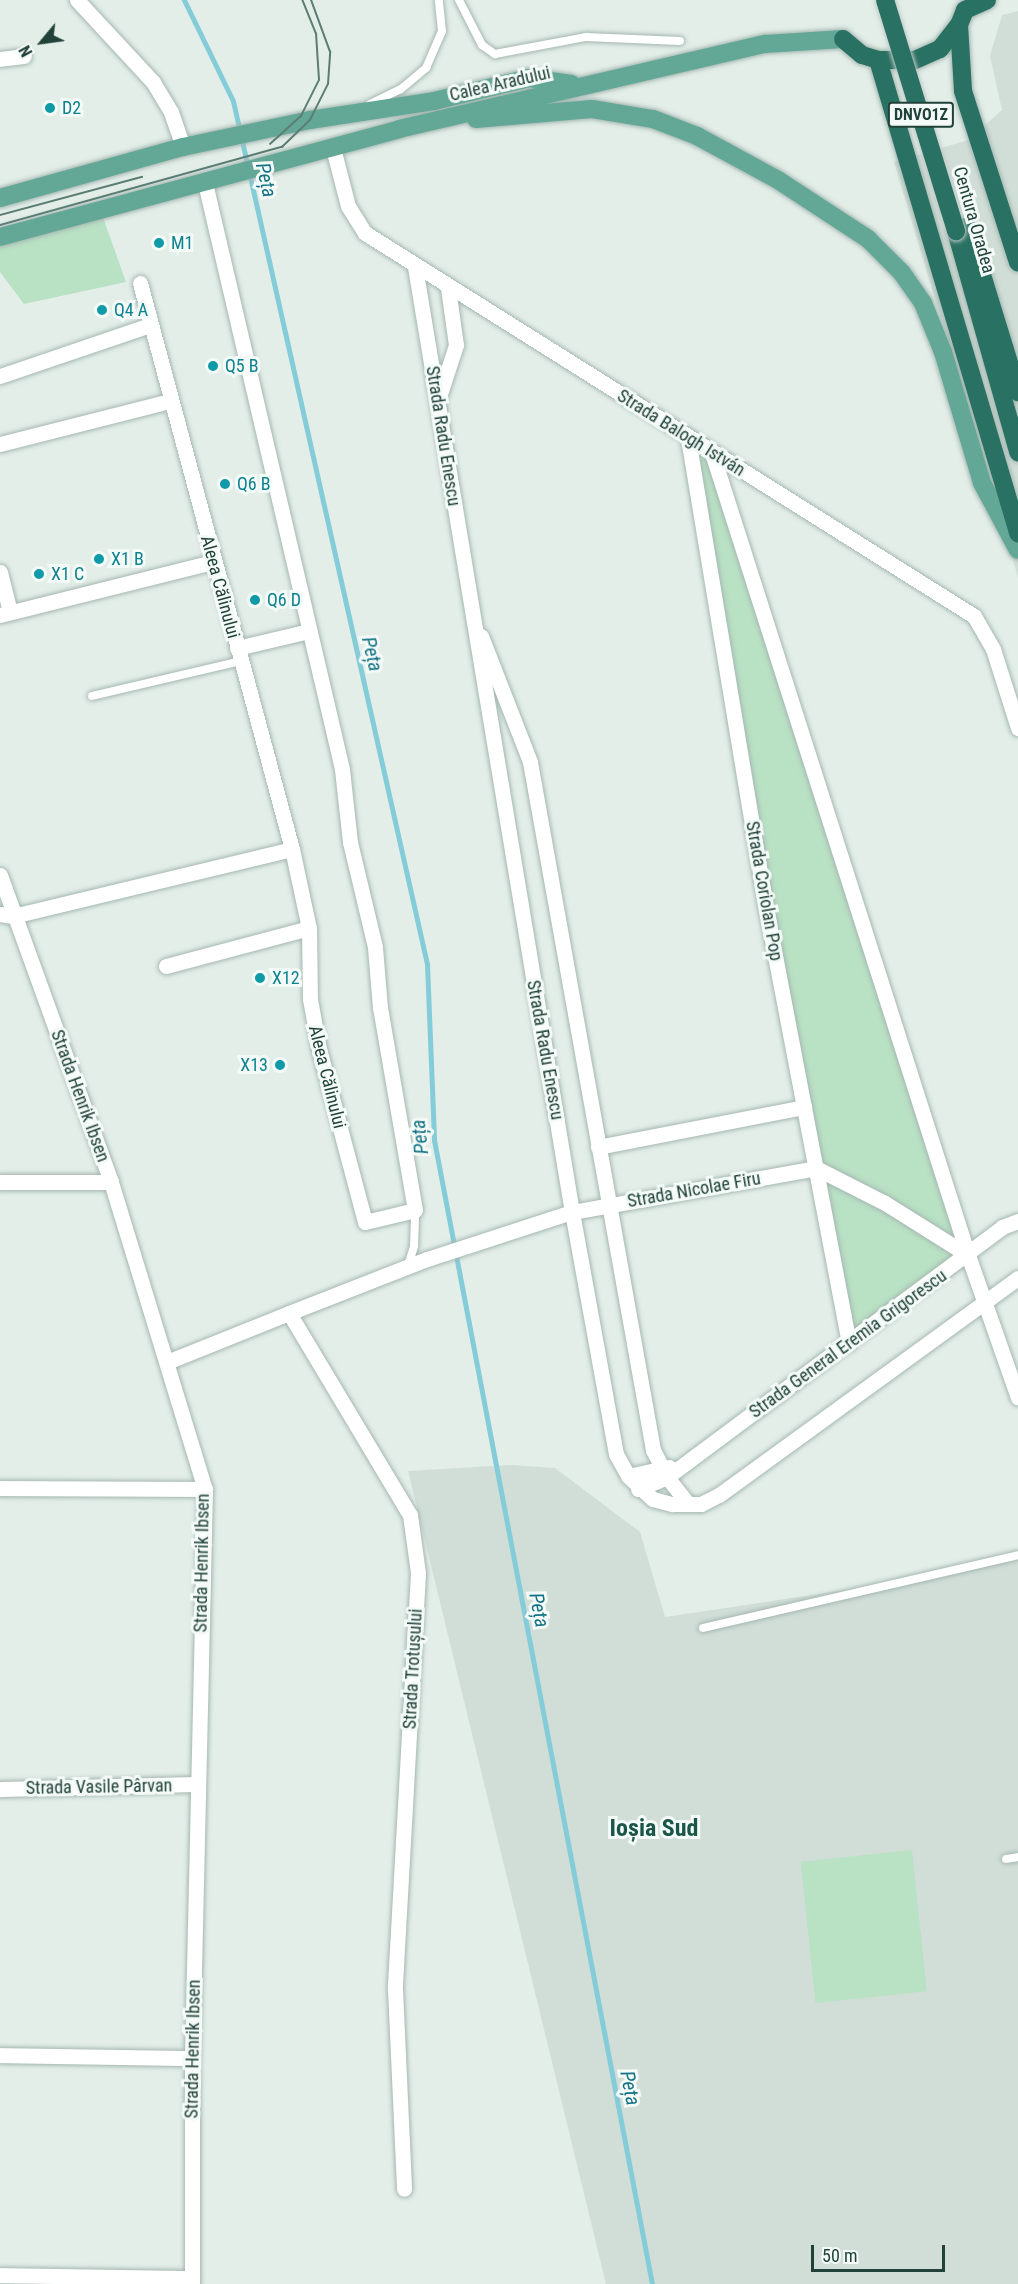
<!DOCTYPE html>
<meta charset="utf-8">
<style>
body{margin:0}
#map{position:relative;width:1018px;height:2284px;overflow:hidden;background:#e3eee9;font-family:"Roboto Condensed",sans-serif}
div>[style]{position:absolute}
.built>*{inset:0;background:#d1ded8}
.green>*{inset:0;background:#b9e1c4;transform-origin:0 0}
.stream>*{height:5px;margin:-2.5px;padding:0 2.5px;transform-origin:2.5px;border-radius:2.5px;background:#85ccd9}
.roads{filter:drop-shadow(0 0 2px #a5b7b1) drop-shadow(0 0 2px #a5b7b1)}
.lane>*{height:8px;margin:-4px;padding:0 4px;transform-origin:4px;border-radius:4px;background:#fff}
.street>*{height:15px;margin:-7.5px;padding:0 7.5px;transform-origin:7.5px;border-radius:7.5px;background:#fff}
.primary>*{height:18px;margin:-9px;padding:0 9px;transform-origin:9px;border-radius:9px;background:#63a896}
.highway>*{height:18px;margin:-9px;padding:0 9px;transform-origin:9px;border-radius:9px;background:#297162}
.tram>*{height:1.5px;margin:-0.75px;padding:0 0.75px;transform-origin:0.75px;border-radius:0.75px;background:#5b7d74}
.bridges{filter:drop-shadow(0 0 2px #c1cac8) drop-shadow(0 0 2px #c1cac8)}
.highway-bridge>*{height:18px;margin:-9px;padding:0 9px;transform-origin:9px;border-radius:9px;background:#297162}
.dots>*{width:16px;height:16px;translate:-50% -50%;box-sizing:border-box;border:3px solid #f4faf7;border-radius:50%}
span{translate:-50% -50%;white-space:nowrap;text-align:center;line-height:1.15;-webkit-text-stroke:6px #f4faf7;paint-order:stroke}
.shield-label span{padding:2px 4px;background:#f4faf7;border:2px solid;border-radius:4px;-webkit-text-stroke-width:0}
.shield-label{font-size:16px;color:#204239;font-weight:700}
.street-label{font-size:18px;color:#204239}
.culture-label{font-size:18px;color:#0d838f}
.left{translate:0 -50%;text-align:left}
.right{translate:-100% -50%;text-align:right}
.water-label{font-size:20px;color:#137285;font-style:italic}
.district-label{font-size:24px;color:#1a5647;font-weight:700}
.north{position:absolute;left:12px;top:12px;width:60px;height:60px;-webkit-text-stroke:4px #f4faf7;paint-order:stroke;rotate:241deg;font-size:16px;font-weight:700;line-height:24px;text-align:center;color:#204239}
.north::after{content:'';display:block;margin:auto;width:21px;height:27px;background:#204239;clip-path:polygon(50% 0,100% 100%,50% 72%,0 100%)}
.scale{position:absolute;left:811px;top:2245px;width:134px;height:27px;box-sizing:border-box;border:3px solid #204239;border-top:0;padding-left:8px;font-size:18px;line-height:21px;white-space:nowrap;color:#204239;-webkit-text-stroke:4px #f4faf7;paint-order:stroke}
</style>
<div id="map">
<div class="built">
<i style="clip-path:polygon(1018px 11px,1018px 577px,894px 162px,968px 140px,1002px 110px,990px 56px,1002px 15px)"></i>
<i style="clip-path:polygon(512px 1465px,555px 1468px,640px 1532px,665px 1617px,905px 1581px,1018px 1555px,1018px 2284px,606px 2284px,408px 1471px)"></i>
</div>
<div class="green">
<i style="clip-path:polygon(100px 209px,126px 282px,24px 304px,0 272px,0 239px)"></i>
<i style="clip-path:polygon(688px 438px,712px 453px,968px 1255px,849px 1343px)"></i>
<i style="left:912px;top:1850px;width:142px;height:112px;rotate:84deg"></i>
</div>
<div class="stream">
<i style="left:184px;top:0;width:112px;rotate:64.1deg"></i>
<i style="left:233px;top:101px;width:885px;rotate:77.33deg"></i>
<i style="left:427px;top:964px;width:176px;rotate:87.7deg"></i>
<i style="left:434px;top:1140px;width:1165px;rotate:79.21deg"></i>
</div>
<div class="roads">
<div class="lane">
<i style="left:459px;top:0;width:51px;rotate:62.9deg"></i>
<i style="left:482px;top:45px;width:16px;rotate:35deg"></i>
<i style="left:495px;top:54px;width:93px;rotate:-10.6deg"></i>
<i style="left:586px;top:37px;width:94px;rotate:2.4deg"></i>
<i style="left:370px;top:104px;width:34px;rotate:-26deg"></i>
<i style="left:401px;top:89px;width:33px;rotate:-40deg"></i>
<i style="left:426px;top:68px;width:40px;rotate:-66.6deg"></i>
<i style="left:442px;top:31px;width:31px;rotate:-96deg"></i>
<i style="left:92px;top:696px;width:153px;rotate:-13.2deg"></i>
<i style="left:408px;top:1266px;width:21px;rotate:-73deg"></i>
<i style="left:414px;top:1246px;width:36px;rotate:-88deg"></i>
<i style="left:703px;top:1628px;width:323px;rotate:-13deg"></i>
<i style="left:1006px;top:1859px;width:12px;rotate:-9deg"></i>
</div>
<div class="street">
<i style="left:77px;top:0;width:112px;rotate:47.2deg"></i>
<i style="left:153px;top:82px;width:35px;rotate:59deg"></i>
<i style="left:171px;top:112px;width:37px;rotate:71deg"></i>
<i style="left:0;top:59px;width:24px;rotate:-7deg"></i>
<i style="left:333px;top:148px;width:60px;rotate:75.5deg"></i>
<i style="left:348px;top:206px;width:32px;rotate:58deg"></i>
<i style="left:365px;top:233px;width:719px;rotate:32.17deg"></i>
<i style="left:974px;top:616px;width:38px;rotate:60deg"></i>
<i style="left:993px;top:649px;width:83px;rotate:72.4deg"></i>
<i style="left:415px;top:267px;width:958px;rotate:80.57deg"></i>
<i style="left:572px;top:1212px;width:246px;rotate:79.7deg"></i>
<i style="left:616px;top:1454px;width:25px;rotate:61deg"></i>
<i style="left:628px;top:1476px;width:34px;rotate:43deg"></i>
<i style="left:653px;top:1499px;width:20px;rotate:15deg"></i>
<i style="left:672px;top:1504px;width:29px"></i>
<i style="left:701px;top:1504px;width:20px;rotate:-27deg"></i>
<i style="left:719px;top:1495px;width:369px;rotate:-36deg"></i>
<i style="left:140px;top:283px;width:586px;rotate:74.97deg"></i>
<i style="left:292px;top:849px;width:81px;rotate:77.9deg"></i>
<i style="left:309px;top:928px;width:71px;rotate:89.2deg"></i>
<i style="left:310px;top:999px;width:51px;rotate:79.8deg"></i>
<i style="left:319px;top:1049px;width:179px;rotate:75.1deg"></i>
<i style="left:365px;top:1222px;width:51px;rotate:-13.5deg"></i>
<i style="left:415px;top:1210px;width:205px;rotate:-99.8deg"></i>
<i style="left:380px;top:1008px;width:61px;rotate:-94.7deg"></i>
<i style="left:375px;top:947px;width:108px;rotate:-103.4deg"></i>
<i style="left:350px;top:842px;width:73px;rotate:-96.3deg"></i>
<i style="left:342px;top:769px;width:602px;rotate:-103.16deg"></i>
<i style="left:0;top:376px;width:158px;rotate:-18.8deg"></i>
<i style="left:439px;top:397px;width:55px;rotate:-71.9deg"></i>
<i style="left:456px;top:345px;width:58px;rotate:-98deg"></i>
<i style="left:688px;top:438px;width:471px;rotate:80.6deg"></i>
<i style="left:765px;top:903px;width:448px;rotate:79.2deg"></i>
<i style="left:0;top:444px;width:175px;rotate:-14.2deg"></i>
<i style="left:712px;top:453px;width:842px;rotate:72.3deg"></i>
<i style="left:968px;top:1255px;width:151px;rotate:70.7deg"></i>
<i style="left:0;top:572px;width:41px;rotate:76deg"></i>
<i style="left:0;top:615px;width:219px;rotate:-14deg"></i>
<i style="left:481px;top:636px;width:135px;rotate:68.7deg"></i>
<i style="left:530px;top:762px;width:699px;rotate:79.86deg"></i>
<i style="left:653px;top:1450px;width:30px;rotate:63deg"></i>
<i style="left:667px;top:1477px;width:34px;rotate:52deg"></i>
<i style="left:237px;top:648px;width:74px;rotate:-13.3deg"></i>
<i style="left:0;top:875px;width:326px;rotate:70.1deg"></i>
<i style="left:111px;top:1182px;width:321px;rotate:73deg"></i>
<i style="left:205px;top:1489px;width:569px;rotate:91.31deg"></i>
<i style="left:192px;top:2058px;width:226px;rotate:90deg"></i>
<i style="left:0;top:914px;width:13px;rotate:9deg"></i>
<i style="left:13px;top:916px;width:287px;rotate:-13.5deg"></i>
<i style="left:166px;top:966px;width:148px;rotate:-14.9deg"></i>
<i style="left:598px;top:1147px;width:210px;rotate:-11deg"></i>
<i style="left:816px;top:1168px;width:77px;rotate:26.9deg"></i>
<i style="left:885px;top:1203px;width:98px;rotate:32.1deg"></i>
<i style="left:0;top:1182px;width:111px"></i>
<i style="left:289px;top:1313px;width:148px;rotate:-21.4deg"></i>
<i style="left:427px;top:1259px;width:152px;rotate:-18deg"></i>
<i style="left:572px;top:1212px;width:248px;rotate:-10.2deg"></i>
<i style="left:167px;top:1362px;width:131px;rotate:-21.9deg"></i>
<i style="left:289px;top:1313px;width:235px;rotate:59.1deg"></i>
<i style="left:410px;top:1515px;width:59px;rotate:82.1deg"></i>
<i style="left:418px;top:1573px;width:417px;rotate:93.2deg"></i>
<i style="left:395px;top:1989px;width:200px;rotate:87.4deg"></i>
<i style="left:628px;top:1476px;width:42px;rotate:-12.4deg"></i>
<i style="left:0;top:1488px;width:205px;rotate:0.3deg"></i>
<i style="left:638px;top:1489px;width:31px;rotate:-22deg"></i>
<i style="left:667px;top:1477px;width:418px;rotate:-36.7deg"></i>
<i style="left:1002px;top:1227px;width:17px;rotate:-21deg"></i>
<i style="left:0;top:1789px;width:197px;rotate:-1.5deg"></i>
<i style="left:0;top:2055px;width:192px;rotate:0.9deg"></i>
<i style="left:0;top:2275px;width:192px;rotate:0.9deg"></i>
</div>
<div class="primary">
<i style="left:476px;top:119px;width:116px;rotate:-4.9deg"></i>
<i style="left:592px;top:109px;width:62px;rotate:9.3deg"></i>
<i style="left:653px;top:119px;width:47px;rotate:21.1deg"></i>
<i style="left:697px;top:136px;width:92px;rotate:28.5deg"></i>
<i style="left:778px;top:180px;width:108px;rotate:33.2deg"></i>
<i style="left:868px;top:239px;width:48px;rotate:45deg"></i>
<i style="left:902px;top:273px;width:37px;rotate:55deg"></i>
<i style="left:923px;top:303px;width:53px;rotate:67.8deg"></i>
<i style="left:943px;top:352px;width:137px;rotate:73.4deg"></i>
<i style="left:982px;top:483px;width:76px;rotate:61.8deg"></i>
<i style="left:0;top:198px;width:190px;rotate:-15.6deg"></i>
<i style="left:183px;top:147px;width:130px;rotate:-12deg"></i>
<i style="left:310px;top:120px;width:125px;rotate:-8.7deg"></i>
<i style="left:434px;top:101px;width:98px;rotate:-13.6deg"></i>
<i style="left:529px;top:78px;width:43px;rotate:7.9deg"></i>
<i style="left:0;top:237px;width:413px;rotate:-15.1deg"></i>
<i style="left:399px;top:129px;width:376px;rotate:-13.1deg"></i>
<i style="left:765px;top:44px;width:78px;rotate:-3.7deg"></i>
</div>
<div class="highway">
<i style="left:959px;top:25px;width:66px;rotate:86.5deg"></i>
<i style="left:963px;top:91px;width:180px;rotate:72.2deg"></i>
<i style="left:843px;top:39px;width:25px;rotate:40deg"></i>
<i style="left:862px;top:55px;width:17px;rotate:17deg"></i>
<i style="left:878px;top:60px;width:37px"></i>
<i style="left:915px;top:60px;width:27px;rotate:-24deg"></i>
<i style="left:940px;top:49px;width:31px;rotate:-52deg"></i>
<i style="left:959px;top:25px;width:16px;rotate:-68deg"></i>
<i style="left:965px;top:10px;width:24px;rotate:-24deg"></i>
<i style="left:878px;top:60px;width:494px;rotate:73.5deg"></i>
<i style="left:967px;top:226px;width:174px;rotate:72.9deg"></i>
<i style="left:956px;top:231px;width:230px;rotate:74.3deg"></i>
</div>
</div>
<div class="tram">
<i style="left:270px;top:144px;width:42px;rotate:-42.1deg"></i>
<i style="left:301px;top:116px;width:40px;rotate:-63.4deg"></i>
<i style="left:319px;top:80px;width:46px;rotate:-93.7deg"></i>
<i style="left:316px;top:34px;width:37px;rotate:-112deg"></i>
<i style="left:0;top:215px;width:147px;rotate:-15deg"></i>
<i style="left:0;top:225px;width:293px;rotate:-15.5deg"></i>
<i style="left:282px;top:147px;width:39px;rotate:-44deg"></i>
<i style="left:310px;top:120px;width:40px;rotate:-63.4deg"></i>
<i style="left:328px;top:84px;width:32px;rotate:-86deg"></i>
<i style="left:330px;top:52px;width:55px;rotate:-110.1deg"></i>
</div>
<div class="bridges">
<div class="highway-bridge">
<i style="left:885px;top:0;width:242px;rotate:72.9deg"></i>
</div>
</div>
<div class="dots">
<i style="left:50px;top:108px;background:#0f9aa8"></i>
<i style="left:159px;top:243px;background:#0f9aa8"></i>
<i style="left:102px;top:310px;background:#0f9aa8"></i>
<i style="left:213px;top:366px;background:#0f9aa8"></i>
<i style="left:225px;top:484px;background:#0f9aa8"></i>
<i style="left:99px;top:559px;background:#0f9aa8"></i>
<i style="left:39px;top:574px;background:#0f9aa8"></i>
<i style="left:255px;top:600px;background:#0f9aa8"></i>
<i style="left:260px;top:978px;background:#0f9aa8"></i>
<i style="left:280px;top:1065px;background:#0f9aa8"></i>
</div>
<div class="shield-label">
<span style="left:921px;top:115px">DNVO1Z</span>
</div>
<div class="street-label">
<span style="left:500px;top:84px;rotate:-13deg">Calea Aradului</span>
<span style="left:974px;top:220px;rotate:74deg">Centura Oradea</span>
<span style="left:681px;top:433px;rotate:32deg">Strada Balogh István</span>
<span style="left:443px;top:436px;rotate:81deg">Strada Radu Enescu</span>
<span style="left:220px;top:587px;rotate:75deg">Aleea Călinului</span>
<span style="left:764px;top:891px;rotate:80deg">Strada Coriolan Pop</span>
<span style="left:545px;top:1050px;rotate:80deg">Strada Radu Enescu</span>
<span style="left:327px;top:1077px;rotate:76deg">Aleea Călinului</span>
<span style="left:80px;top:1096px;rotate:70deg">Strada Henrik Ibsen</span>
<span style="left:694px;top:1190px;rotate:-10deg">Strada Nicolae Firu</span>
<span style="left:848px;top:1344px;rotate:-36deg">Strada General Eremia Grigorescu</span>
<span style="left:202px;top:1563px;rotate:-89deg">Strada Henrik Ibsen</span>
<span style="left:413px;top:1669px;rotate:-87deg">Strada Trotușului</span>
<span style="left:99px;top:1787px;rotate:-1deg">Strada Vasile Pârvan</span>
<span style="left:193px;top:2049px;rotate:-89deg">Strada Henrik Ibsen</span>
</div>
<div class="culture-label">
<span class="left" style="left:62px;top:108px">D2</span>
<span class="left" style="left:171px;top:243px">M1</span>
<span class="left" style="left:114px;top:310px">Q4 A</span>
<span class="left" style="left:225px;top:366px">Q5 B</span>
<span class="left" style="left:237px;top:484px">Q6 B</span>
<span class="left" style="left:111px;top:559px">X1 B</span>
<span class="left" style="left:51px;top:574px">X1 C</span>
<span class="left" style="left:267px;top:600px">Q6 D</span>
<span class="left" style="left:272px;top:978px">X12</span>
<span class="right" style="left:268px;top:1065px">X13</span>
</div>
<div class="water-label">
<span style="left:266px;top:180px;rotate:77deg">Peța</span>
<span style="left:372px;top:654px;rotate:77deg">Peța</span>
<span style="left:420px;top:1137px;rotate:-96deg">Peța</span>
<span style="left:539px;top:1610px;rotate:79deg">Peța</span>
<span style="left:630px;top:2088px;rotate:79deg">Peța</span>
</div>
<div class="district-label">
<span style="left:654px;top:1829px">Ioșia Sud</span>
</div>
<div class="north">N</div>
<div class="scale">50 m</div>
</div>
